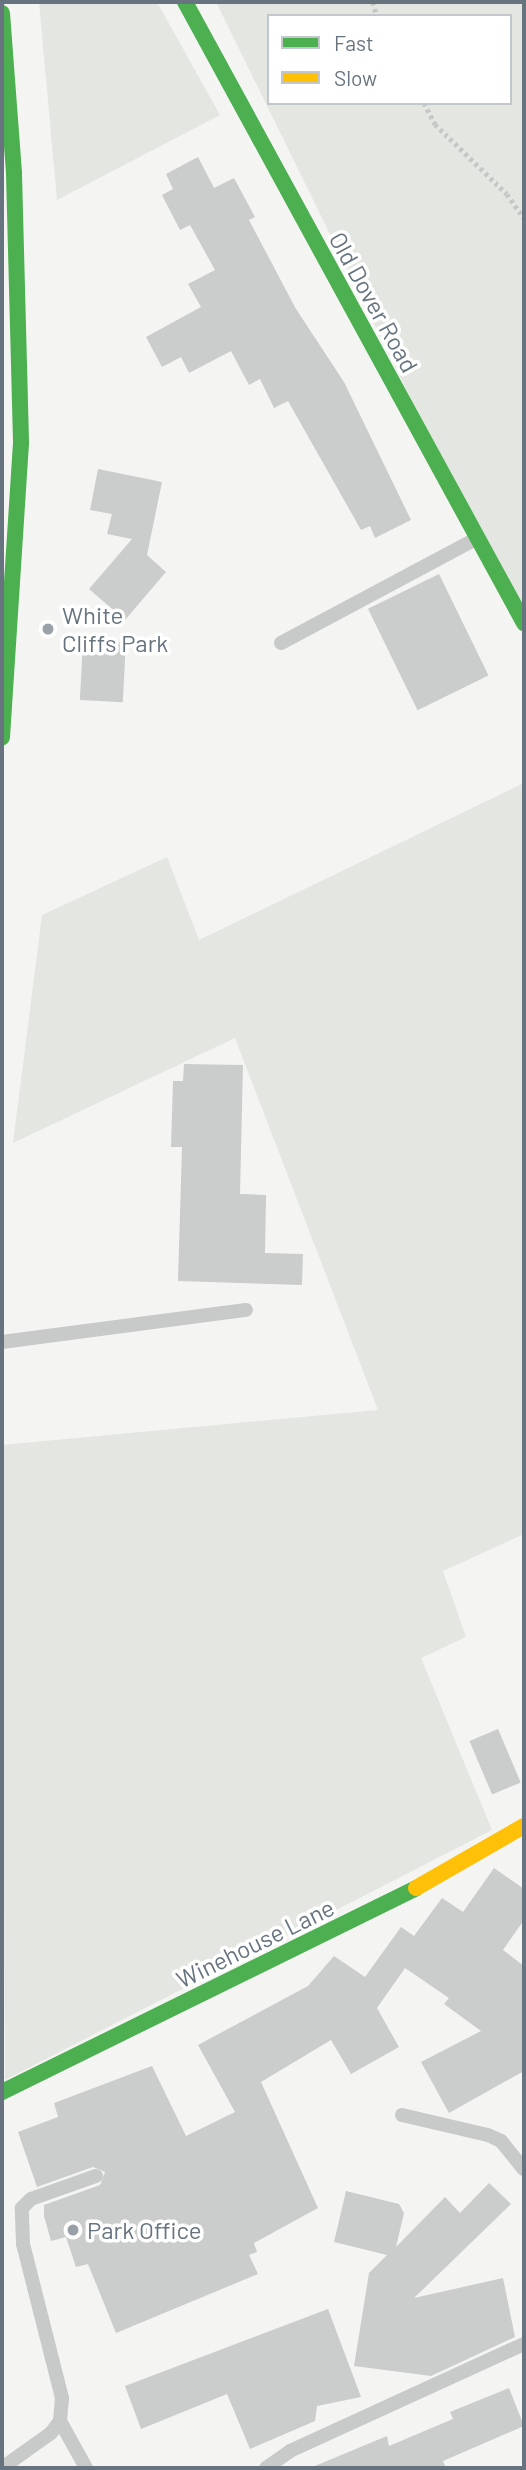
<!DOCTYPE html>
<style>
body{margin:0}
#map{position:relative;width:526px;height:2470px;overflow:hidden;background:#f4f4f3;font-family:Barlow,sans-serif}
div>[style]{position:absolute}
.green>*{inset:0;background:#e4e6e1}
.building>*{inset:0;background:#cbcccc;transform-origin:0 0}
.path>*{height:4.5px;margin-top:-2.25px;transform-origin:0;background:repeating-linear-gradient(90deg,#c6c7c7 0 3.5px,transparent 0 7px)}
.lane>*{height:14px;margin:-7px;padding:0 7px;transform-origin:7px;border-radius:7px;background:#c8caca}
.fast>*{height:16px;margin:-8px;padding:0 8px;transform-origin:8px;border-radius:8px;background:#4caf50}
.slow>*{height:16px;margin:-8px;padding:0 8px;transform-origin:8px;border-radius:8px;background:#ffc107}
.dots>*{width:19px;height:19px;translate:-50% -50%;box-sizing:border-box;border:4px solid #fff;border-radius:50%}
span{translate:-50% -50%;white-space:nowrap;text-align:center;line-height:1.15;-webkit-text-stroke:7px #fff;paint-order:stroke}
.street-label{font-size:24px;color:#67747f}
.poi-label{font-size:24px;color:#67747f}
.left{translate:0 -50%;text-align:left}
.frame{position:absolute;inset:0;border:4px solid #67747f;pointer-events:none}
.legend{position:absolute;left:267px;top:14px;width:245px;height:91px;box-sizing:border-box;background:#fff;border:2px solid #c2c7cc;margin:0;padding:9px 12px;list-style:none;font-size:21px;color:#67747f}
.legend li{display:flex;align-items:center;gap:14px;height:35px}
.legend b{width:35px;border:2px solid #c2c7cc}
</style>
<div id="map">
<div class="green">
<i style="clip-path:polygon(39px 2px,157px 2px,220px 115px,57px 200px)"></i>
<i style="clip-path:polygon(evenodd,216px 2px,524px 2px,524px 629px,216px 2px,269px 16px,510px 16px,510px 103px,269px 103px,269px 16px)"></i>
<i style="clip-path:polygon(524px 783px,524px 1534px,443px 1571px,466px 1637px,421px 1658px,492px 1830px,5px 2080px,2px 1445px,378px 1410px,235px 1038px,13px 1143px,42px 915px,167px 857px,199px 940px)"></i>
</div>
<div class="building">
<i style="clip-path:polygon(198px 157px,214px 188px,234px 178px,255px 217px,249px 220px,296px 309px,344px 382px,411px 520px,375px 538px,370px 526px,361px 530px,288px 401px,274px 408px,260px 379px,249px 385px,231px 351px,189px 373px,181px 357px,162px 367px,146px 337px,201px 307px,188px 284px,215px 270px,190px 225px,180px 230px,162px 195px,173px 189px,166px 174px)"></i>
<i style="clip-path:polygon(98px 469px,162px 482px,147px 555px,166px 572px,125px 620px,89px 589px,132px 539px,107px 534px,112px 514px,90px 510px)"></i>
<i style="left:439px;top:574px;width:113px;height:79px;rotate:64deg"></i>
<i style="left:83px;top:640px;width:43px;height:60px;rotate:3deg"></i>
<i style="clip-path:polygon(184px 1064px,243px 1065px,240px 1194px,266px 1195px,265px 1253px,303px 1254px,302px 1285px,178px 1281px,182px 1147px,171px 1147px,173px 1081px,183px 1081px)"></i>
<i style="left:498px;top:1729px;width:58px;height:31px;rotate:67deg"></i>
<i style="clip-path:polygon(494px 1868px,524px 1889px,524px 1920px,503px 1950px,524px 1966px,524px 2071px,449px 2113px,421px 2062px,481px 2031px,444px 2004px,449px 1998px,405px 1968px,377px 2008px,399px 2047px,351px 2074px,331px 2040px,261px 2082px,318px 2208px,254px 2243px,257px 2252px,249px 2255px,258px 2274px,116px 2333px,88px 2264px,76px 2267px,66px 2237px,51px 2241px,44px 2216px,44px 2205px,100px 2185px,105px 2172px,93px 2167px,37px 2187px,18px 2132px,58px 2117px,54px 2103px,152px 2066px,186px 2136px,235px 2112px,198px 2045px,308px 1986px,334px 1956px,365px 1977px,401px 1927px,414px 1936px,442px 1898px,463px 1912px)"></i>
<i style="clip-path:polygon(489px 2183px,511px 2204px,414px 2298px,503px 2278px,515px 2337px,431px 2376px,354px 2366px,369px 2273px,387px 2255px,334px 2242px,346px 2191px,399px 2204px,404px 2213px,396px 2247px,445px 2197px,460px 2213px)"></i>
<i style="clip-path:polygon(328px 2309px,361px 2397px,317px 2406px,315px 2421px,250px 2449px,227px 2394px,141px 2429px,125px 2386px)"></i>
<i style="clip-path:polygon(509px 2388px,524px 2426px,443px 2461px,446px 2468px,310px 2468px,387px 2436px,389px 2446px,453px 2419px,450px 2412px)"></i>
</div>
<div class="path">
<i style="left:373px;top:2px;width:15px;rotate:74deg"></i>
<i style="left:424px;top:103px;width:24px;rotate:62deg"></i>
<i style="left:435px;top:124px;width:100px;rotate:44.2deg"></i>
<i style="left:507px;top:194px;width:29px;rotate:55deg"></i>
</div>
<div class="lane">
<i style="left:281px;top:643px;width:221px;rotate:-28.1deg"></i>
<i style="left:2px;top:1342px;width:246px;rotate:-7.5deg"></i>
<i style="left:402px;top:2115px;width:88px;rotate:13.1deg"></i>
<i style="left:488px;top:2135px;width:14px;rotate:25deg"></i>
<i style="left:501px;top:2141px;width:36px;rotate:51deg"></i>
<i style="left:60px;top:2421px;width:54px;rotate:61deg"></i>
<i style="left:2px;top:2468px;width:60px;rotate:-35.5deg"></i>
<i style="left:51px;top:2433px;width:15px;rotate:-53deg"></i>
<i style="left:60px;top:2421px;width:23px;rotate:-85deg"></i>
<i style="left:62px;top:2398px;width:159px;rotate:-104.2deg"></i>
<i style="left:23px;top:2244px;width:36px;rotate:-92deg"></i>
<i style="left:22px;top:2208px;width:13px;rotate:-45deg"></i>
<i style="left:31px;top:2199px;width:69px;rotate:-19.5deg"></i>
<i style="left:266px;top:2468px;width:29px;rotate:-35deg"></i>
<i style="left:290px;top:2451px;width:257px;rotate:-24.6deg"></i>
</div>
<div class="fast">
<i style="left:185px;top:2px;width:708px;rotate:61.37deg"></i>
<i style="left:2px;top:13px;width:161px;rotate:85.7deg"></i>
<i style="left:14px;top:174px;width:269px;rotate:88.5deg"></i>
<i style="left:21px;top:443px;width:295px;rotate:93.7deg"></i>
<i style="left:2px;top:2092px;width:462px;rotate:-26.2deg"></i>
</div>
<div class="slow">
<i style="left:416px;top:1888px;width:125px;rotate:-29.9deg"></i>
</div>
<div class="dots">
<i style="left:48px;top:629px;background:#98a1a8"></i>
<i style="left:73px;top:2230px;background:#98a1a8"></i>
</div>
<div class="street-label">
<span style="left:374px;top:302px;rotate:61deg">Old Dover Road</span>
<span style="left:255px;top:1943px;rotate:-26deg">Winehouse Lane</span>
</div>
<div class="poi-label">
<span class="left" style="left:62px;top:629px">White<br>Cliffs Park</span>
<span class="left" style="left:87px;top:2230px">Park Office</span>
</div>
<div class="frame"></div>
<ul class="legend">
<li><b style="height:9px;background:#4caf50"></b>Fast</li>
<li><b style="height:9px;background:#ffc107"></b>Slow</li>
</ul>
</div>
